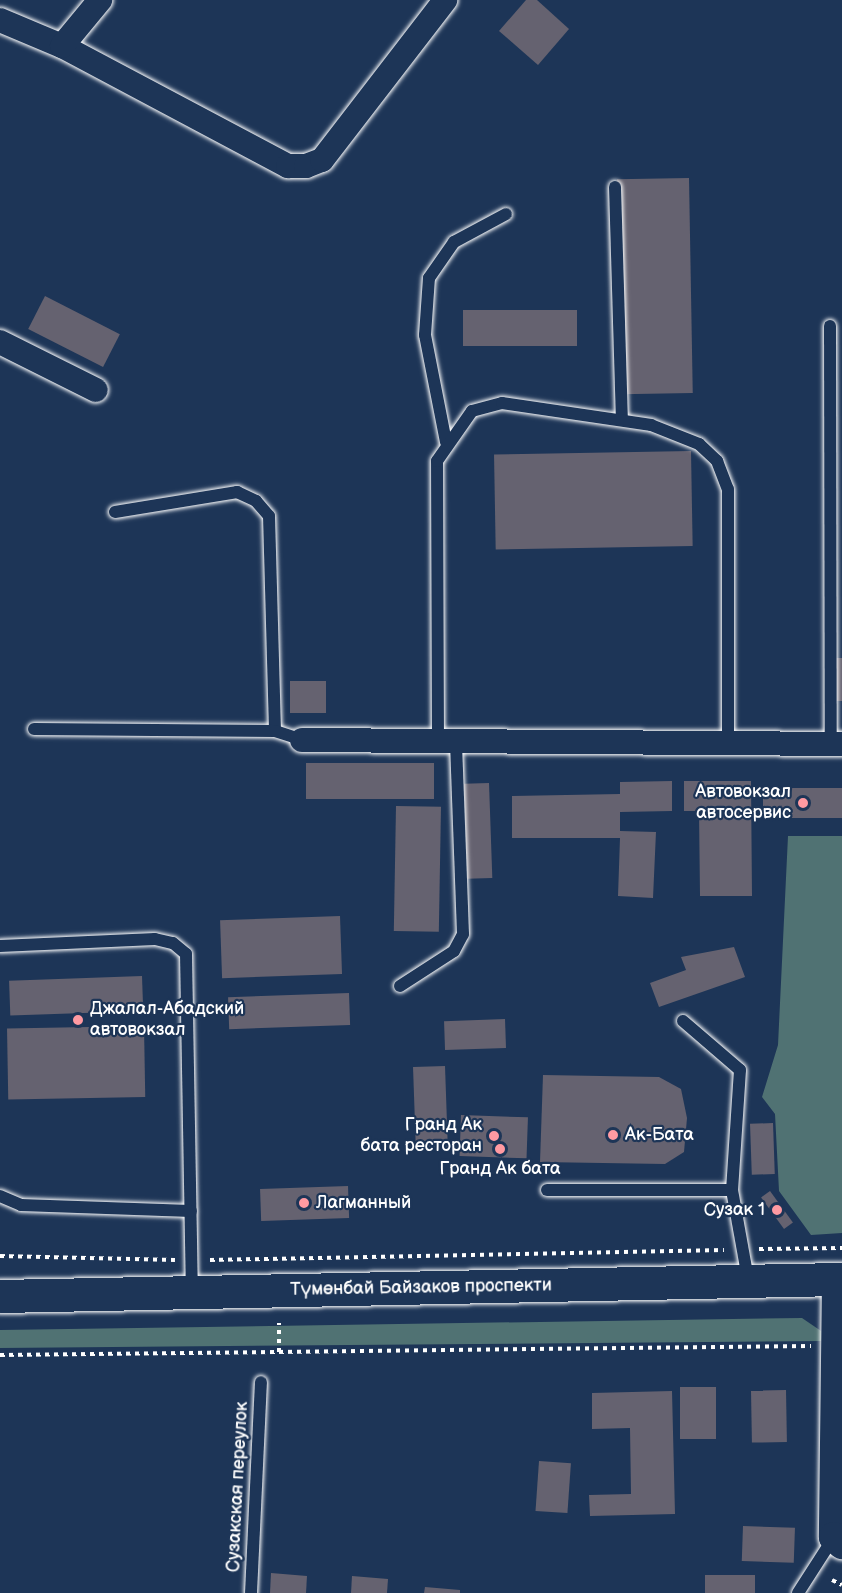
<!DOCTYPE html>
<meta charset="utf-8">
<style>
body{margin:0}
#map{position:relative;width:842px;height:1593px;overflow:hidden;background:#1d3557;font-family:"Balsamiq Sans",sans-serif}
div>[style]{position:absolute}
.green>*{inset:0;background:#507273}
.building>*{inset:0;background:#656270;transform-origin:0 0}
.path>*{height:4px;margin-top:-2px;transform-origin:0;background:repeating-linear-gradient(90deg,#fff 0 4.5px,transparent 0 9px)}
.roads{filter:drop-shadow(0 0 2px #fff) drop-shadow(0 0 2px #fff)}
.service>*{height:12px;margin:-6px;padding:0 6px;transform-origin:6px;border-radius:6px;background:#1d3557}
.minor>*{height:24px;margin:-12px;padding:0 12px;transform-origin:12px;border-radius:12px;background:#1d3557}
.tertiary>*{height:30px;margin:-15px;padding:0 15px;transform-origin:15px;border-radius:15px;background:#1d3557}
.trunk>*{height:33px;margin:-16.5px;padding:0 16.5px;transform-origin:16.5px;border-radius:16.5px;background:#1d3557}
.dots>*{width:16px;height:16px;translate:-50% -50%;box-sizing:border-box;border:3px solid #1d3557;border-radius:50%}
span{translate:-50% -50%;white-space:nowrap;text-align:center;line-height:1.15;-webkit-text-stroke:4.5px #1d3557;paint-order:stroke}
.poi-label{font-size:18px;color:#fff}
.right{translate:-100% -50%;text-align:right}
.left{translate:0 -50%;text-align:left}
.street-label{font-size:18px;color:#fff}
</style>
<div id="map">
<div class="green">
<i style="clip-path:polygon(788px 836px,842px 836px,842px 1233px,811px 1235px,779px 1191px,775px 1114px,762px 1097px,778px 1045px)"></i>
<i style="clip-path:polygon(802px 1318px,824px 1333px,825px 1341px,0 1348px,0 1330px)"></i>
</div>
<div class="building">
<i style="clip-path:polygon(526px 0,537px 0,569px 29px,538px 65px,499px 31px)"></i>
<i style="left:689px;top:178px;width:215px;height:72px;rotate:89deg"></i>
<i style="left:45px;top:296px;width:84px;height:37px;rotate:27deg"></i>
<i style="left:577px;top:310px;width:36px;height:114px;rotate:90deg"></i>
<i style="left:691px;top:451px;width:95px;height:197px;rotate:89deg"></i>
<i style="left:832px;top:658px;width:10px;height:43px"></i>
<i style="left:290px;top:681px;width:36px;height:32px"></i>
<i style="left:434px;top:763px;width:36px;height:128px;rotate:90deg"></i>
<i style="clip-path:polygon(672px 781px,672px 811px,620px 812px,620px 831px,656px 832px,653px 898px,618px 896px,620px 838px,512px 838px,512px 796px,620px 794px,620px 782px)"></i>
<i style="clip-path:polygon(684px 781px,751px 781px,752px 896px,700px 896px,699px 811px,684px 811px)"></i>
<i style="left:489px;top:783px;width:95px;height:25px;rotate:88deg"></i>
<i style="left:842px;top:788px;width:30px;height:79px;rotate:90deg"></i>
<i style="left:396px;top:806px;width:45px;height:125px;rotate:1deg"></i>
<i style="left:340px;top:916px;width:58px;height:120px;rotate:88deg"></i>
<i style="clip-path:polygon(734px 947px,745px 977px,659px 1007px,650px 983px,686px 970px,681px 957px)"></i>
<i style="left:142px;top:976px;width:35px;height:133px;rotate:88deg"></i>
<i style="left:349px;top:993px;width:32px;height:121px;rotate:88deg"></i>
<i style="left:505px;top:1019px;width:29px;height:61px;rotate:88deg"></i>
<i style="left:144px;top:1026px;width:71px;height:137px;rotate:89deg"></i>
<i style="left:445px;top:1066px;width:82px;height:32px;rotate:88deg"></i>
<i style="clip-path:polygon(543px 1075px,659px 1077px,681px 1089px,687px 1118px,684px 1152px,665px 1164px,540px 1162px)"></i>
<i style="left:461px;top:1115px;width:67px;height:41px;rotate:2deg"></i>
<i style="left:773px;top:1123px;width:51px;height:23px;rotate:88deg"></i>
<i style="left:348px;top:1186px;width:32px;height:88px;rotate:88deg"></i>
<i style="left:770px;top:1191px;width:39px;height:11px;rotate:54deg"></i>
<i style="left:680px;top:1387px;width:36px;height:52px"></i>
<i style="left:786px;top:1390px;width:52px;height:35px;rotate:89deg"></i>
<i style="clip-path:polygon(672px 1391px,675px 1514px,590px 1516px,589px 1495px,631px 1494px,630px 1428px,592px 1429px,592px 1393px)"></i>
<i style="left:539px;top:1461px;width:32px;height:50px;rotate:4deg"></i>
<i style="left:743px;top:1526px;width:52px;height:35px;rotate:2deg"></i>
<i style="clip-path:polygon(271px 1573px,307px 1576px,306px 1593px,270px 1593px)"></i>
<i style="left:705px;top:1575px;width:50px;height:18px"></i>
<i style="clip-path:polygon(352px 1576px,388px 1579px,387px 1593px,351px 1593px)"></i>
<i style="clip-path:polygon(425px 1587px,460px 1590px,460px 1593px,424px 1593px)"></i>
</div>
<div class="path">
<i style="left:759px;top:1249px;width:83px;rotate:-0.7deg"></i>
<i style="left:0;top:1256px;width:175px;rotate:1.3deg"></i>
<i style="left:210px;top:1260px;width:514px;rotate:-1.11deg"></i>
<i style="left:279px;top:1352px;width:29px;rotate:-90deg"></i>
<i style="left:0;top:1355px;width:811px;rotate:-0.64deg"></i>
<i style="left:832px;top:1580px;width:11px;rotate:27deg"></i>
</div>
<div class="roads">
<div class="service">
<i style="left:615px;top:187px;width:233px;rotate:88.3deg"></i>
<i style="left:830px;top:326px;width:418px;rotate:89.9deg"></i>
<i style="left:446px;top:442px;width:109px;rotate:-101.1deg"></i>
<i style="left:425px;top:335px;width:57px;rotate:-86deg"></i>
<i style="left:429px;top:278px;width:44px;rotate:-55.2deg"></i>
<i style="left:454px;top:242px;width:59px;rotate:-28.3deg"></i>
<i style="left:115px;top:512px;width:124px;rotate:-9.3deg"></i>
<i style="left:237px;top:492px;width:21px;rotate:25deg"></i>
<i style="left:256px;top:501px;width:20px;rotate:49deg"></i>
<i style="left:269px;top:516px;width:215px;rotate:88.4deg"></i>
<i style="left:34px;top:729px;width:241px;rotate:0.5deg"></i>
<i style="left:275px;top:731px;width:28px;rotate:18deg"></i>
<i style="left:438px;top:741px;width:280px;rotate:-90.2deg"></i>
<i style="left:437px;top:461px;width:61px;rotate:-55deg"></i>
<i style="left:472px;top:411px;width:31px;rotate:-15deg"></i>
<i style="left:502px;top:403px;width:151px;rotate:8.4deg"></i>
<i style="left:651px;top:425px;width:52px;rotate:21.6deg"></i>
<i style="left:699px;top:444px;width:25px;rotate:43deg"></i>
<i style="left:717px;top:461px;width:30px;rotate:69deg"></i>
<i style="left:728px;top:489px;width:255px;rotate:90deg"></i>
<i style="left:0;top:946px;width:155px;rotate:-2.6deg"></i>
<i style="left:155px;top:939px;width:18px;rotate:13deg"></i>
<i style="left:173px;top:943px;width:17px;rotate:40deg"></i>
<i style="left:186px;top:954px;width:337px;rotate:89deg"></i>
<i style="left:400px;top:986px;width:64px;rotate:-32.9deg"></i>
<i style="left:454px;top:951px;width:19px;rotate:-62deg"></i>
<i style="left:463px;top:934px;width:192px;rotate:-92.1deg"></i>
<i style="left:683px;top:1021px;width:75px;rotate:40.7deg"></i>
<i style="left:740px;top:1070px;width:120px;rotate:93.8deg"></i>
<i style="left:547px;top:1190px;width:185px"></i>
<i style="left:732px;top:1190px;width:90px;rotate:79.8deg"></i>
<i style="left:0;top:1196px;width:23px;rotate:23deg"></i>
<i style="left:21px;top:1205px;width:170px;rotate:2deg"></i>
<i style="left:251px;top:1593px;width:211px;rotate:-87.3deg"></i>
<i style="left:798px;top:1593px;width:67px;rotate:-57.3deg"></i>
</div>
<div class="minor">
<i style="left:0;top:20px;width:67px;rotate:22.8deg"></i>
<i style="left:62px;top:46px;width:256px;rotate:28deg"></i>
<i style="left:288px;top:166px;width:18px"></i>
<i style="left:306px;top:166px;width:17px;rotate:-21deg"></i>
<i style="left:322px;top:160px;width:202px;rotate:-52.4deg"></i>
<i style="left:62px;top:46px;width:60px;rotate:-50.4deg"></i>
<i style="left:0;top:342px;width:107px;rotate:26.6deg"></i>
<i style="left:302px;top:740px;width:540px;rotate:0.42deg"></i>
</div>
<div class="tertiary">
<i style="left:837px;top:1279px;width:258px;rotate:90.7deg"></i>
<i style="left:834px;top:1537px;width:11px;rotate:41deg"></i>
</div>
<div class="trunk">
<i style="left:0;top:1296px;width:842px;rotate:-1.16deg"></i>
</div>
</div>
<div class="dots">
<i style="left:803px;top:803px;background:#ff9aa2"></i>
<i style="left:78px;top:1020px;background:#ff9aa2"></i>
<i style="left:613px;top:1135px;background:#ff9aa2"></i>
<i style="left:494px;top:1136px;background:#ff9aa2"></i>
<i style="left:500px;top:1149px;background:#ff9aa2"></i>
<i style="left:304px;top:1203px;background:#ff9aa2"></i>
<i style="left:777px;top:1210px;background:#ff9aa2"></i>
</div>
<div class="poi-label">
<span class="right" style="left:791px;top:803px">Автовокзал<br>автосервис</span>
<span class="left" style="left:90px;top:1020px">Джалал-Абадский<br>автовокзал</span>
<span class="right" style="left:482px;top:1136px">Гранд Ак<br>бата ресторан</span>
<span class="left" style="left:625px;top:1135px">Ак-Бата</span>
<span style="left:500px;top:1169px">Гранд Ак бата</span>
<span class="left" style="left:316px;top:1203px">Лагманный</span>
<span class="right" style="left:765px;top:1210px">Сузак 1</span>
</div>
<div class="street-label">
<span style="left:421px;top:1288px;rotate:-1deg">Түмөнбай Байзаков проспекти</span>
<span style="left:238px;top:1487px;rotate:-87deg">Сузакская переулок</span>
</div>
</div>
